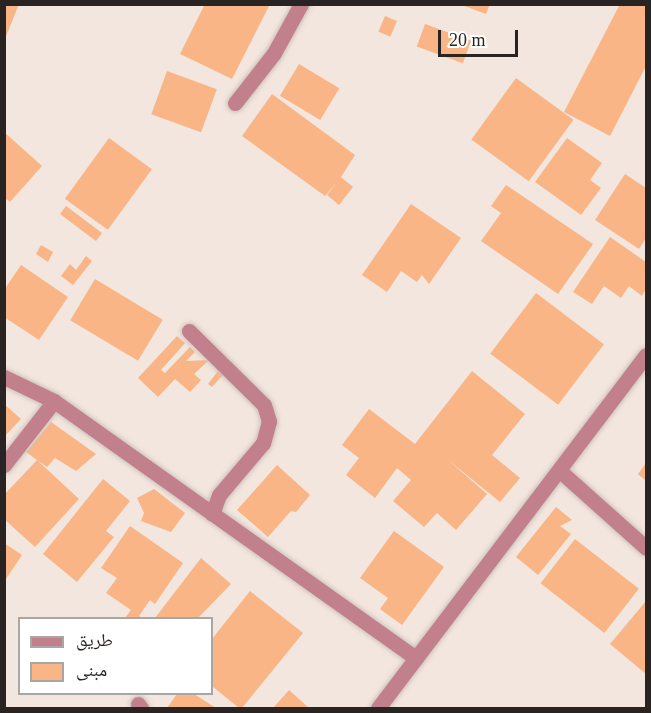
<!DOCTYPE html>
<meta charset="utf-8">
<style>
body{margin:0}
#map{position:relative;width:651px;height:713px;overflow:hidden;background:#f2e6de;font-family:"Times New Roman","Noto Naskh Arabic",serif}
div>[style]{position:absolute}
.building>*{inset:0;background:#f9b585;transform-origin:0 0}
.roads{filter:drop-shadow(0 0 2px #cec3bc) drop-shadow(0 0 2px #cec3bc)}
.minor>*{height:15px;margin:-7.5px;padding:0 7.5px;transform-origin:7.5px;border-radius:7.5px;background:#c27f8c}
.tertiary>*{height:15px;margin:-7.5px;padding:0 7.5px;transform-origin:7.5px;border-radius:7.5px;background:#c27f8c}
span{translate:-50% -50%;white-space:nowrap;text-align:center;line-height:1.15;-webkit-text-stroke:4.5px #fff;paint-order:stroke}
.frame{position:absolute;inset:0;border:6px solid #292421;pointer-events:none}
.legend{position:absolute;left:18px;top:617px;width:195px;height:78px;box-sizing:border-box;background:#fff;border:2px solid #a9a7a6;margin:0;padding:8px 10px;list-style:none;font-size:18px;color:#292421}
.legend li{display:flex;align-items:center;gap:12px;height:30px}
.legend b{width:30px;border:2px solid #a9a7a6}
.scale{position:absolute;left:438px;top:30px;width:80px;height:27px;box-sizing:border-box;border:3px solid #292421;border-top:0;padding-left:8px;font-size:18px;line-height:21px;white-space:nowrap;color:#292421;-webkit-text-stroke:4px #fff;paint-order:stroke}
</style>
<div id="map">
<div class="building">
<i style="clip-path:polygon(4px 4px,19px 4px,5px 39px,4px 39px)"></i>
<i style="clip-path:polygon(205px 4px,270px 4px,232px 79px,180px 54px)"></i>
<i style="clip-path:polygon(459px 4px,490px 4px,486px 14px)"></i>
<i style="clip-path:polygon(620px 4px,646px 4px,646px 66px,610px 136px,564px 112px)"></i>
<i style="left:385px;top:16px;width:13px;height:17px;rotate:23deg"></i>
<i style="left:425px;top:24px;width:49px;height:24px;rotate:20deg"></i>
<i style="left:299px;top:64px;width:47px;height:37px;rotate:31deg"></i>
<i style="left:167px;top:71px;width:53px;height:46px;rotate:20deg"></i>
<i style="left:516px;top:78px;width:71px;height:76px;rotate:36deg"></i>
<i style="clip-path:polygon(272px 94px,355px 155px,341px 177px,353px 187px,339px 205px,327px 195px,337px 182px,325px 196px,242px 136px)"></i>
<i style="clip-path:polygon(4px 132px,42px 166px,10px 202px,4px 197px)"></i>
<i style="left:109px;top:138px;width:53px;height:75px;rotate:36deg"></i>
<i style="clip-path:polygon(567px 138px,602px 163px,590px 180px,601px 188px,581px 215px,535px 182px)"></i>
<i style="clip-path:polygon(625px 174px,646px 188px,646px 238px,639px 249px,595px 220px)"></i>
<i style="clip-path:polygon(506px 185px,593px 244px,558px 294px,481px 241px,501px 213px,491px 206px)"></i>
<i style="clip-path:polygon(411px 204px,461px 238px,429px 284px,422px 275px,417px 282px,401px 271px,387px 292px,362px 275px)"></i>
<i style="left:66px;top:206px;width:45px;height:10px;rotate:37deg"></i>
<i style="clip-path:polygon(610px 237px,646px 262px,646px 289px,642px 296px,629px 286px,621px 298px,604px 286px,592px 304px,573px 292px)"></i>
<i style="clip-path:polygon(41px 245px,53px 252px,48px 262px,36px 254px)"></i>
<i style="clip-path:polygon(86px 256px,92px 261px,73px 285px,61px 276px,70px 264px,76px 270px)"></i>
<i style="clip-path:polygon(21px 265px,68px 297px,39px 340px,4px 317px,4px 290px)"></i>
<i style="left:95px;top:279px;width:79px;height:48px;rotate:31deg"></i>
<i style="left:536px;top:293px;width:85px;height:76px;rotate:37deg"></i>
<i style="clip-path:polygon(177px 336px,185px 343px,161px 370px,165px 373px,190px 347px,195px 352px,186px 361px,209px 360px,194px 374px,201px 380px,190px 392px,175px 379px,158px 397px,138px 378px)"></i>
<i style="clip-path:polygon(218px 371px,223px 375px,212px 387px,208px 384px)"></i>
<i style="clip-path:polygon(472px 371px,525px 414px,492px 455px,520px 478px,500px 502px,447px 459px,487px 494px,456px 530px,437px 513px,424px 527px,393px 501px,411px 480px,397px 468px,375px 498px,346px 475px,359px 458px,342px 445px,369px 409px,415px 444px)"></i>
<i style="clip-path:polygon(4px 404px,21px 419px,4px 437px)"></i>
<i style="clip-path:polygon(51px 422px,96px 454px,76px 471px,55px 458px,47px 467px,37px 460px,79px 499px,35px 547px,4px 519px,4px 495px,37px 460px,26px 452px)"></i>
<i style="clip-path:polygon(646px 463px,646px 481px,638px 474px)"></i>
<i style="clip-path:polygon(277px 465px,310px 495px,296px 512px,291px 511px,268px 537px,237px 510px)"></i>
<i style="clip-path:polygon(103px 479px,130px 501px,106px 531px,114px 537px,77px 582px,43px 554px)"></i>
<i style="clip-path:polygon(154px 489px,185px 513px,171px 532px,141px 521px,144px 513px,137px 498px)"></i>
<i style="clip-path:polygon(556px 507px,572px 520px,560px 526px,571px 534px,538px 575px,516px 557px)"></i>
<i style="clip-path:polygon(130px 526px,183px 563px,155px 604px,150px 600px,139px 616px,143px 618px,125px 618px,131px 610px,106px 593px,117px 578px,101px 568px)"></i>
<i style="clip-path:polygon(394px 531px,444px 567px,402px 625px,380px 609px,388px 598px,360px 578px)"></i>
<i style="left:575px;top:539px;width:81px;height:56px;rotate:38deg"></i>
<i style="clip-path:polygon(4px 543px,22px 555px,4px 582px)"></i>
<i style="clip-path:polygon(201px 558px,231px 584px,198px 618px,155px 618px)"></i>
<i style="clip-path:polygon(250px 591px,303px 633px,242px 708px,239px 708px,212px 686px,212px 639px)"></i>
<i style="clip-path:polygon(646px 601px,646px 674px,610px 644px)"></i>
<i style="clip-path:polygon(289px 690px,309px 708px,273px 708px)"></i>
<i style="clip-path:polygon(177px 694px,194px 694px,216px 708px,167px 708px)"></i>
</div>
<div class="roads">
<div class="minor">
<i style="left:235px;top:103px;width:63px;rotate:-52deg"></i>
<i style="left:274px;top:53px;width:56px;rotate:-61.1deg"></i>
<i style="left:189px;top:331px;width:105px;rotate:44.6deg"></i>
<i style="left:264px;top:405px;width:17px;rotate:73deg"></i>
<i style="left:269px;top:421px;width:23px;rotate:105deg"></i>
<i style="left:263px;top:443px;width:68px;rotate:130.2deg"></i>
<i style="left:219px;top:495px;width:20px;rotate:110deg"></i>
<i style="left:4px;top:377px;width:55px;rotate:25.6deg"></i>
<i style="left:54px;top:401px;width:444px;rotate:35.4deg"></i>
<i style="left:4px;top:465px;width:81px;rotate:-52deg"></i>
<i style="left:560px;top:471px;width:115px;rotate:41.8deg"></i>
<i style="left:138px;top:704px;width:5px;rotate:53deg"></i>
</div>
<div class="tertiary">
<i style="left:378px;top:708px;width:443px;rotate:-52.8deg"></i>
</div>
</div>
<div class="frame"></div>
<ul class="legend">
<li><b style="height:8px;background:#c27f8c"></b>طريق</li>
<li><b style="height:16px;background:#f9b585"></b>مبنى</li>
</ul>
<div class="scale">20 m</div>
</div>
